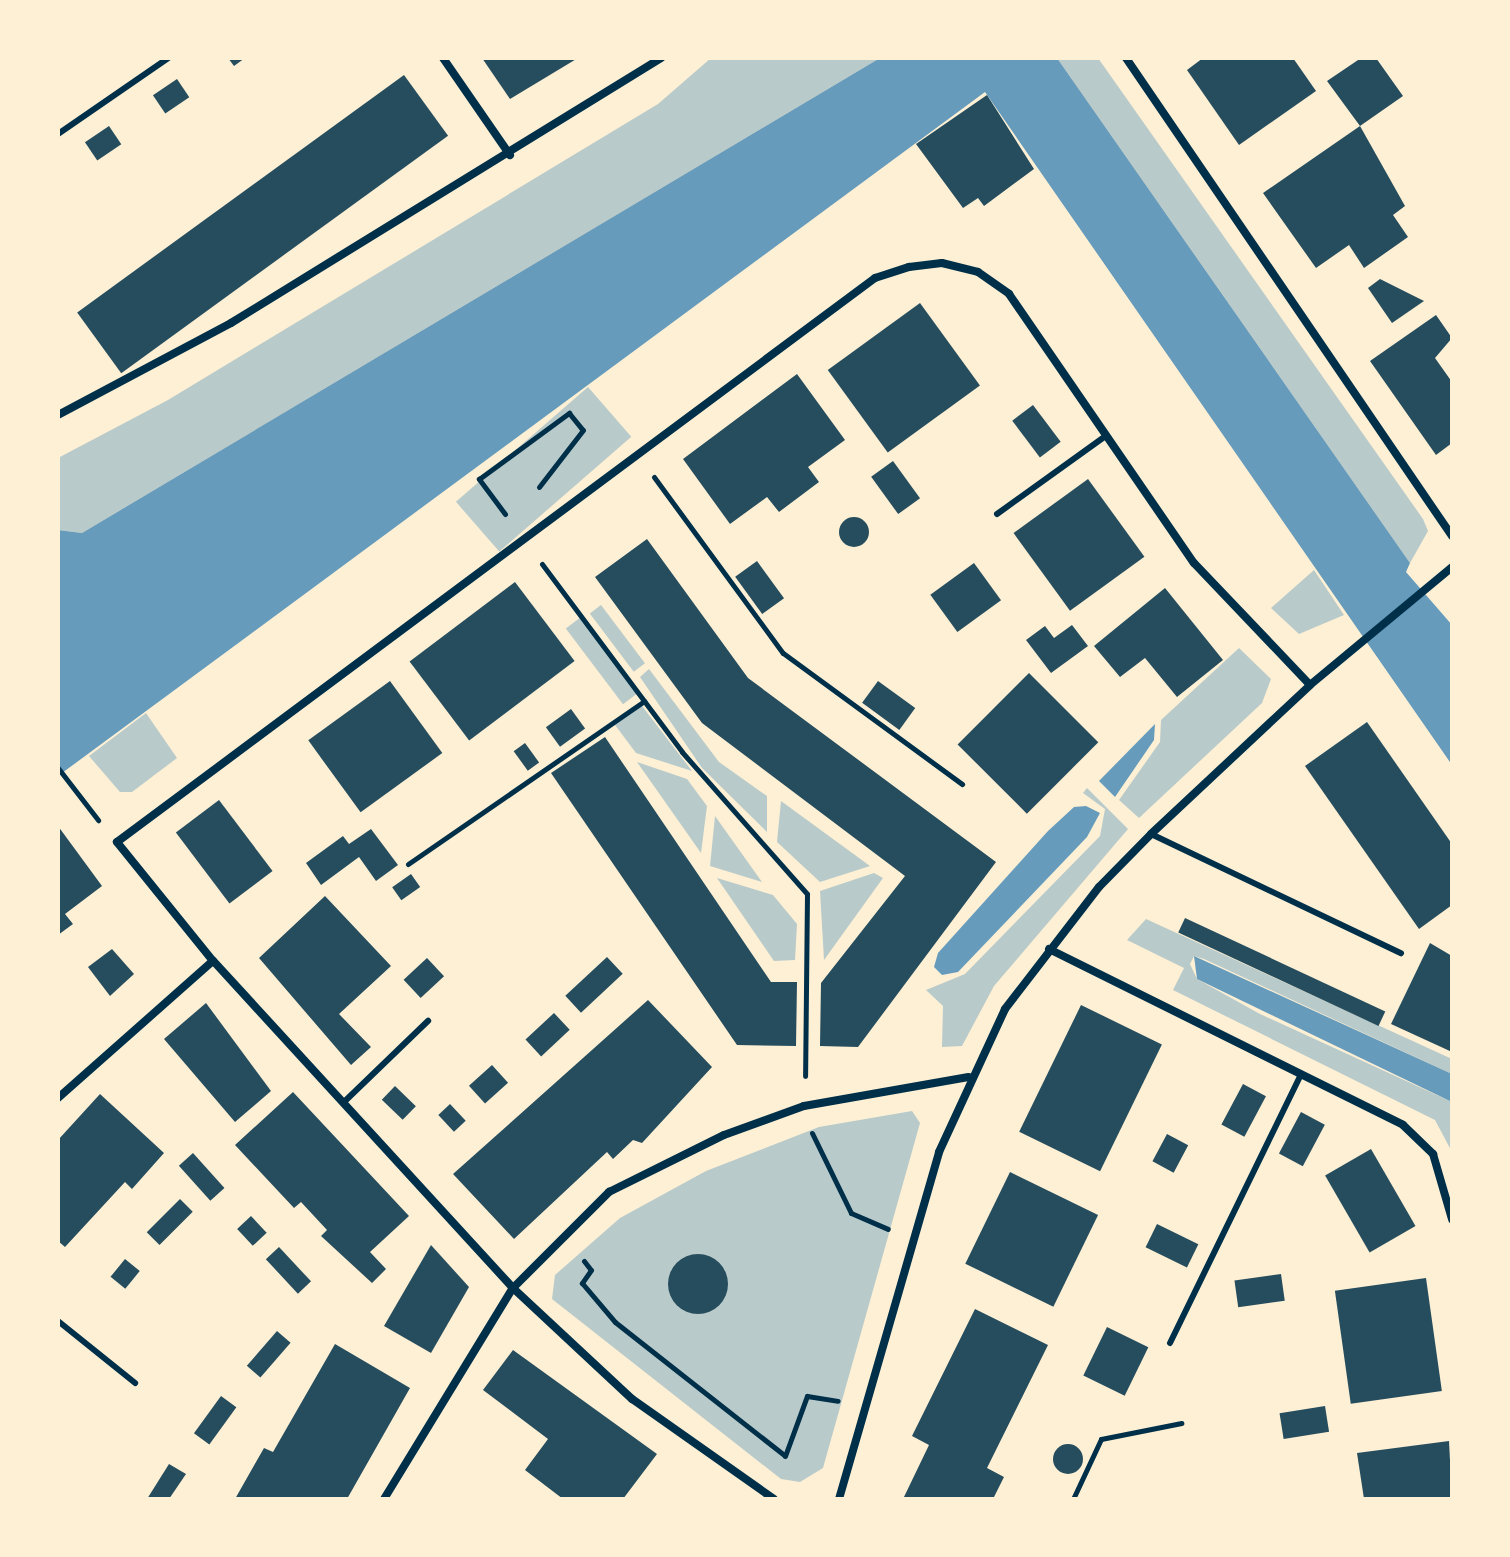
<!DOCTYPE html>
<style>
body{margin:0}
#map{position:relative;width:1510px;height:1557px;overflow:hidden;background:#fdf0d5;font-family:Commissioner,sans-serif}
div>[style]{position:absolute}
.green>*{inset:0;background:#b9caca;transform-origin:0 0}
.water>*{inset:0;background:#669bbc}
.building>*{inset:0;background:#264d5e;transform-origin:0 0}
.round{border-radius:50%}
.path>*{height:5px;margin:-2.5px;padding:0 2.5px;transform-origin:2.5px;border-radius:2.5px;background:#003049}
.service>*{height:6px;margin:-3px;padding:0 3px;transform-origin:3px;border-radius:3px;background:#003049}
.minor>*{height:8px;margin:-4px;padding:0 4px;transform-origin:4px;border-radius:4px;background:#003049}
span{translate:-50% -50%;white-space:nowrap;text-align:center;line-height:1.15;-webkit-text-stroke:7px #fdf0d5;paint-order:stroke}
.frame{position:absolute;inset:0;border:60px solid #fdf0d5;pointer-events:none}
</style>
<div id="map">
<div class="green">
<i style="clip-path:polygon(711px 58px,880px 58px,82px 533px,58px 530px,58px 458px,168px 400px,658px 104px)"></i>
<i style="clip-path:polygon(1057px 58px,1098px 58px,1423px 519px,1428px 531px,1410px 563px)"></i>
<i style="left:588px;top:387px;width:66px;height:175px;rotate:49deg"></i>
<i style="clip-path:polygon(1314px 570px,1344px 615px,1299px 634px,1271px 608px)"></i>
<i style="left:601px;top:605px;width:73px;height:14px;rotate:53deg"></i>
<i style="left:581px;top:617px;width:95px;height:19px;rotate:53deg"></i>
<i style="clip-path:polygon(1239px 648px,1271px 679px,1262px 703px,1139px 818px,1119px 800px,1160px 742px,1161px 720px)"></i>
<i style="clip-path:polygon(649px 669px,719px 762px,767px 796px,767px 832px,702px 768px,640px 677px)"></i>
<i style="clip-path:polygon(642px 706px,692px 771px,636px 753px,615px 725px)"></i>
<i style="clip-path:polygon(146px 713px,177px 758px,132px 792px,120px 792px,89px 756px)"></i>
<i style="clip-path:polygon(637px 762px,687px 779px,707px 806px,701px 853px)"></i>
<i style="clip-path:polygon(1087px 788px,1128px 829px,994px 986px,962px 1046px,942px 1047px,943px 1006px,926px 990px,965px 974px,1100px 836px,1105px 809px,1083px 793px)"></i>
<i style="clip-path:polygon(781px 801px,870px 866px,820px 882px,777px 842px)"></i>
<i style="clip-path:polygon(715px 816px,762px 882px,710px 866px)"></i>
<i style="clip-path:polygon(874px 873px,883px 878px,824px 960px,820px 891px)"></i>
<i style="clip-path:polygon(717px 878px,773px 895px,797px 924px,795px 960px,774px 961px)"></i>
<i style="clip-path:polygon(1146px 919px,1452px 1059px,1452px 1074px,1204px 959px,1194px 956px,1190px 964px,1197px 979px,1260px 1014px,1452px 1102px,1452px 1152px,1435px 1120px,1173px 990px,1184px 968px,1127px 940px)"></i>
<i style="clip-path:polygon(912px 1111px,920px 1123px,823px 1468px,800px 1482px,781px 1479px,552px 1299px,555px 1275px,620px 1218px,706px 1171px,819px 1127px)"></i>
</div>
<div class="water">
<i style="clip-path:polygon(880px 58px,1057px 58px,1410px 563px,1406px 572px,1452px 625px,1452px 765px,985px 92px,58px 776px,58px 530px,82px 533px)"></i>
<i style="clip-path:polygon(1155px 724px,1154px 740px,1115px 797px,1099px 781px)"></i>
<i style="clip-path:polygon(1086px 806px,1100px 813px,1087px 837px,958px 972px,942px 975px,934px 967px,938px 953px,1048px 831px,1074px 807px)"></i>
<i style="clip-path:polygon(1194px 956px,1452px 1074px,1452px 1102px,1197px 979px)"></i>
</div>
<div class="building">
<i style="clip-path:polygon(228px 58px,245px 58px,234px 66px)"></i>
<i style="clip-path:polygon(482px 58px,578px 58px,510px 99px)"></i>
<i style="clip-path:polygon(1203px 58px,1293px 58px,1316px 91px,1239px 145px,1187px 70px)"></i>
<i style="clip-path:polygon(1361px 58px,1376px 58px,1403px 96px,1360px 126px,1405px 206px,1393px 215px,1408px 237px,1364px 268px,1349px 245px,1316px 268px,1263px 193px,1360px 126px,1327px 81px)"></i>
<i style="left:404px;top:75px;width:75px;height:404px;rotate:54deg"></i>
<i style="left:177px;top:79px;width:22px;height:29px;rotate:56deg"></i>
<i style="clip-path:polygon(987px 95px,1034px 169px,984px 206px,978px 198px,963px 208px,916px 144px)"></i>
<i style="left:109px;top:126px;width:22px;height:29px;rotate:56deg"></i>
<i style="clip-path:polygon(1380px 279px,1424px 301px,1392px 323px,1368px 288px)"></i>
<i style="left:920px;top:303px;width:102px;height:114px;rotate:54deg"></i>
<i style="clip-path:polygon(1436px 315px,1452px 338px,1435px 358px,1452px 382px,1452px 443px,1436px 455px,1370px 361px)"></i>
<i style="clip-path:polygon(797px 374px,845px 440px,808px 467px,819px 482px,779px 512px,767px 497px,730px 524px,683px 459px)"></i>
<i style="left:1033px;top:405px;width:46px;height:26px;rotate:53deg"></i>
<i style="left:893px;top:461px;width:46px;height:27px;rotate:54deg"></i>
<i style="left:1088px;top:479px;width:96px;height:92px;rotate:54deg"></i>
<i class="round" style="left:839px;top:517px;width:30px;height:30px"></i>
<i style="clip-path:polygon(647px 539px,748px 678px,996px 862px,858px 1047px,820px 1046px,821px 983px,905px 876px,702px 723px,595px 577px)"></i>
<i style="left:757px;top:561px;width:46px;height:27px;rotate:54deg"></i>
<i style="left:974px;top:563px;width:46px;height:54px;rotate:54deg"></i>
<i style="left:515px;top:582px;width:99px;height:132px;rotate:53deg"></i>
<i style="clip-path:polygon(1165px 588px,1223px 660px,1177px 697px,1145px 658px,1120px 677px,1094px 646px)"></i>
<i style="clip-path:polygon(1072px 625px,1088px 646px,1051px 673px,1026px 640px,1045px 626px,1054px 638px)"></i>
<i style="left:1029px;top:673px;width:98px;height:101px;rotate:45deg"></i>
<i style="left:390px;top:681px;width:89px;height:101px;rotate:54deg"></i>
<i style="left:878px;top:681px;width:46px;height:27px;rotate:36deg"></i>
<i style="left:571px;top:709px;width:24px;height:31px;rotate:54deg"></i>
<i style="clip-path:polygon(1367px 722px,1452px 844px,1452px 905px,1419px 929px,1305px 766px)"></i>
<i style="clip-path:polygon(605px 737px,771px 982px,797px 982px,796px 1046px,737px 1045px,551px 773px)"></i>
<i style="left:525px;top:743px;width:24px;height:14px;rotate:54deg"></i>
<i style="left:219px;top:800px;width:89px;height:54px;rotate:53deg"></i>
<i style="clip-path:polygon(58px 826px,102px 886px,65px 914px,73px 924px,58px 935px)"></i>
<i style="clip-path:polygon(371px 829px,398px 865px,376px 881px,359px 857px,321px 885px,306px 863px,343px 836px,349px 844px)"></i>
<i style="left:411px;top:874px;width:16px;height:23px;rotate:55deg"></i>
<i style="clip-path:polygon(325px 896px,391px 966px,339px 1014px,371px 1047px,351px 1065px,259px 958px)"></i>
<i style="left:1185px;top:918px;width:221px;height:16px;rotate:25deg"></i>
<i style="clip-path:polygon(1430px 943px,1452px 956px,1452px 1052px,1391px 1024px)"></i>
<i style="clip-path:polygon(112px 949px,134px 974px,110px 996px,88px 967px)"></i>
<i style="left:607px;top:957px;width:23px;height:57px;rotate:47deg"></i>
<i style="left:427px;top:958px;width:25px;height:32px;rotate:47deg"></i>
<i style="clip-path:polygon(648px 1000px,712px 1067px,642px 1143px,633px 1140px,613px 1159px,607px 1152px,514px 1239px,453px 1174px)"></i>
<i style="clip-path:polygon(206px 1003px,271px 1091px,235px 1122px,164px 1039px)"></i>
<i style="left:1081px;top:1005px;width:90px;height:141px;rotate:26deg"></i>
<i style="left:554px;top:1013px;width:23px;height:39px;rotate:47deg"></i>
<i style="left:492px;top:1065px;width:24px;height:31px;rotate:48deg"></i>
<i style="left:1243px;top:1084px;width:26px;height:46px;rotate:28deg"></i>
<i style="left:395px;top:1086px;width:29px;height:19px;rotate:44deg"></i>
<i style="clip-path:polygon(293px 1092px,409px 1216px,370px 1252px,386px 1269px,372px 1283px,321px 1236px,327px 1230px,301px 1202px,294px 1208px,235px 1145px)"></i>
<i style="clip-path:polygon(100px 1094px,164px 1153px,132px 1189px,125px 1182px,65px 1247px,58px 1241px,58px 1140px)"></i>
<i style="left:450px;top:1104px;width:23px;height:16px;rotate:47deg"></i>
<i style="left:1301px;top:1112px;width:27px;height:47px;rotate:28deg"></i>
<i style="left:1167px;top:1134px;width:24px;height:31px;rotate:28deg"></i>
<i style="left:1371px;top:1149px;width:89px;height:53px;rotate:60deg"></i>
<i style="left:193px;top:1153px;width:47px;height:19px;rotate:48deg"></i>
<i style="left:1010px;top:1172px;width:98px;height:102px;rotate:26deg"></i>
<i style="left:180px;top:1199px;width:18px;height:47px;rotate:45deg"></i>
<i style="left:251px;top:1216px;width:23px;height:19px;rotate:47deg"></i>
<i style="left:1157px;top:1224px;width:46px;height:26px;rotate:26deg"></i>
<i style="clip-path:polygon(431px 1245px,469px 1287px,431px 1353px,384px 1326px)"></i>
<i style="left:279px;top:1247px;width:47px;height:18px;rotate:47deg"></i>
<i class="round" style="left:668px;top:1254px;width:60px;height:60px"></i>
<i style="left:125px;top:1259px;width:19px;height:23px;rotate:39deg"></i>
<i style="left:1281px;top:1274px;width:27px;height:47px;rotate:82deg"></i>
<i style="left:1426px;top:1278px;width:114px;height:92px;rotate:82deg"></i>
<i style="clip-path:polygon(975px 1309px,1048px 1345px,987px 1468px,1004px 1477px,993px 1499px,903px 1499px,929px 1445px,912px 1436px)"></i>
<i style="left:1107px;top:1327px;width:46px;height:54px;rotate:26deg"></i>
<i style="left:277px;top:1331px;width:18px;height:46px;rotate:41deg"></i>
<i style="clip-path:polygon(335px 1344px,410px 1388px,347px 1499px,235px 1499px,264px 1448px,273px 1452px)"></i>
<i style="clip-path:polygon(513px 1350px,657px 1454px,623px 1499px,563px 1499px,525px 1470px,548px 1439px,483px 1390px)"></i>
<i style="left:221px;top:1396px;width:19px;height:46px;rotate:36deg"></i>
<i style="left:1325px;top:1406px;width:26px;height:46px;rotate:81deg"></i>
<i style="clip-path:polygon(1449px 1441px,1452px 1499px,1364px 1499px,1357px 1453px)"></i>
<i class="round" style="left:1053px;top:1444px;width:30px;height:30px"></i>
<i style="clip-path:polygon(169px 1464px,186px 1474px,169px 1499px,147px 1499px)"></i>
</div>
<div class="path">
<i style="left:654px;top:477px;width:218px;rotate:53.8deg"></i>
<i style="left:783px;top:653px;width:222px;rotate:36.2deg"></i>
<i style="left:505px;top:514px;width:44px;rotate:-126.6deg"></i>
<i style="left:479px;top:479px;width:112px;rotate:-36.3deg"></i>
<i style="left:569px;top:413px;width:22px;rotate:51deg"></i>
<i style="left:583px;top:430px;width:72px;rotate:127.7deg"></i>
<i style="left:542px;top:564px;width:234px;rotate:53.3deg"></i>
<i style="left:682px;top:752px;width:189px;rotate:48.6deg"></i>
<i style="left:807px;top:894px;width:182px;rotate:90.6deg"></i>
<i style="left:58px;top:768px;width:66px;rotate:52.4deg"></i>
<i style="left:408px;top:864px;width:287px;rotate:-34.6deg"></i>
<i style="left:812px;top:1133px;width:89px;rotate:64deg"></i>
<i style="left:851px;top:1213px;width:40px;rotate:23.4deg"></i>
<i style="left:584px;top:1261px;width:11px;rotate:52deg"></i>
<i style="left:591px;top:1270px;width:16px;rotate:125deg"></i>
<i style="left:582px;top:1283px;width:51px;rotate:49.8deg"></i>
<i style="left:615px;top:1322px;width:216px;rotate:38.2deg"></i>
<i style="left:785px;top:1456px;width:64px;rotate:-69.9deg"></i>
<i style="left:807px;top:1396px;width:31px;rotate:9deg"></i>
<i style="left:1073px;top:1499px;width:66px;rotate:-65deg"></i>
<i style="left:1101px;top:1439px;width:82px;rotate:-11.3deg"></i>
</div>
<div class="service">
<i style="left:58px;top:134px;width:134px;rotate:-34.6deg"></i>
<i style="left:997px;top:514px;width:132px;rotate:-35.7deg"></i>
<i style="left:1151px;top:834px;width:277px;rotate:25.5deg"></i>
<i style="left:344px;top:1102px;width:117px;rotate:-44deg"></i>
<i style="left:58px;top:1321px;width:99px;rotate:38.8deg"></i>
<i style="left:1170px;top:1343px;width:299px;rotate:-64deg"></i>
</div>
<div class="minor">
<i style="left:443px;top:58px;width:118px;rotate:55.4deg"></i>
<i style="left:1126px;top:58px;width:579px;rotate:55.71deg"></i>
<i style="left:58px;top:415px;width:196px;rotate:-28deg"></i>
<i style="left:231px;top:323px;width:505px;rotate:-31.64deg"></i>
<i style="left:1049px;top:949px;width:395px;rotate:26.4deg"></i>
<i style="left:1403px;top:1125px;width:42px;rotate:44deg"></i>
<i style="left:1433px;top:1154px;width:68px;rotate:73.7deg"></i>
<i style="left:58px;top:1098px;width:207px;rotate:-41.5deg"></i>
<i style="left:384px;top:1499px;width:247px;rotate:-58.6deg"></i>
<i style="left:513px;top:1288px;width:136px;rotate:-45deg"></i>
<i style="left:609px;top:1192px;width:128px;rotate:-26.4deg"></i>
<i style="left:724px;top:1135px;width:85px;rotate:-19.9deg"></i>
<i style="left:804px;top:1106px;width:167px;rotate:-10deg"></i>
<i style="left:774px;top:1499px;width:174px;rotate:-144.8deg"></i>
<i style="left:632px;top:1399px;width:163px;rotate:-137deg"></i>
<i style="left:513px;top:1288px;width:444px;rotate:-132.5deg"></i>
<i style="left:213px;top:961px;width:153px;rotate:-128.9deg"></i>
<i style="left:117px;top:842px;width:945px;rotate:-36.65deg"></i>
<i style="left:875px;top:278px;width:36px;rotate:-18deg"></i>
<i style="left:909px;top:267px;width:33px;rotate:-7deg"></i>
<i style="left:942px;top:263px;width:37px;rotate:14deg"></i>
<i style="left:978px;top:272px;width:38px;rotate:35deg"></i>
<i style="left:1009px;top:294px;width:326px;rotate:55.5deg"></i>
<i style="left:1194px;top:563px;width:168px;rotate:46.4deg"></i>
<i style="left:839px;top:1499px;width:361px;rotate:-73.9deg"></i>
<i style="left:939px;top:1152px;width:157px;rotate:-65.2deg"></i>
<i style="left:1005px;top:1009px;width:154px;rotate:-52.4deg"></i>
<i style="left:1099px;top:887px;width:74px;rotate:-45.5deg"></i>
<i style="left:1151px;top:834px;width:218px;rotate:-43.1deg"></i>
<i style="left:1310px;top:685px;width:185px;rotate:-39.7deg"></i>
</div>
<div class="frame"></div>
</div>
